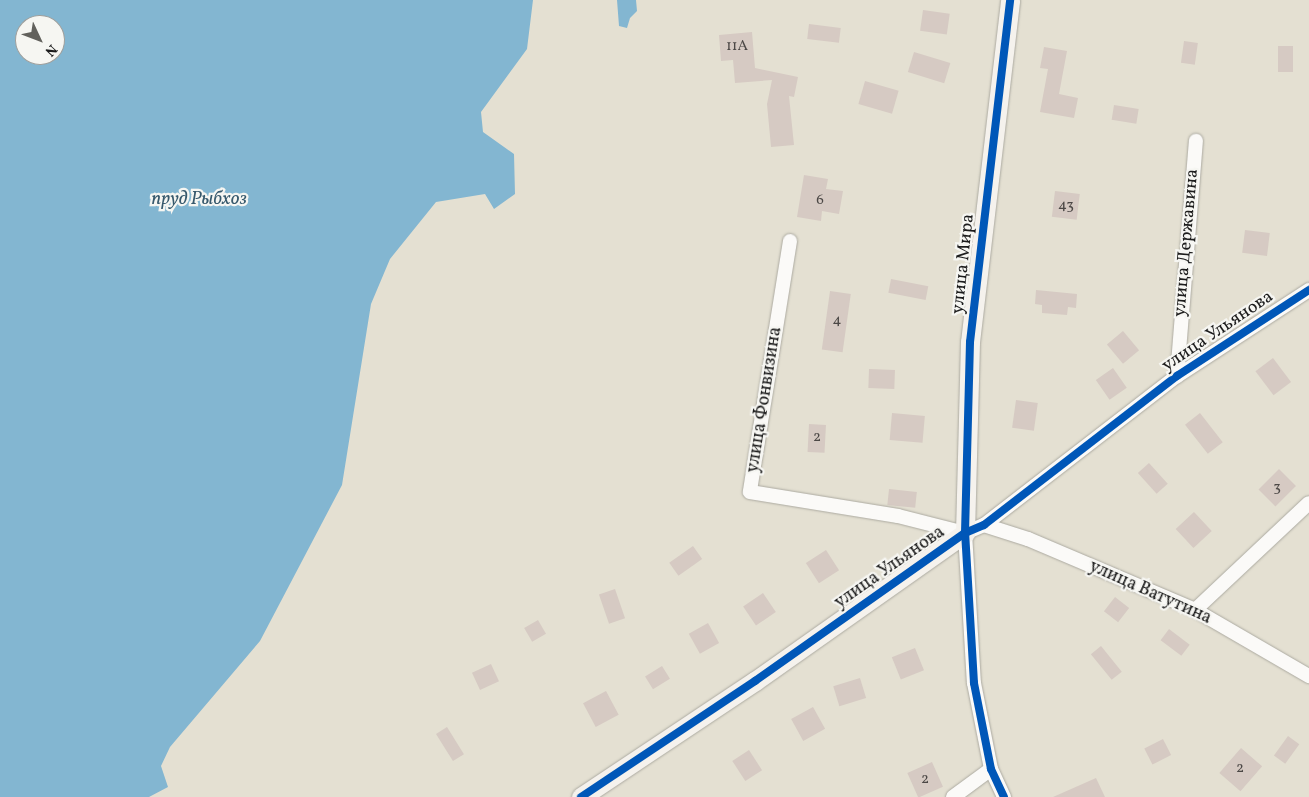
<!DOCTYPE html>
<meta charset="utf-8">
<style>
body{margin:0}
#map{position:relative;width:1309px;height:797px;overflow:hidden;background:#e4e0d2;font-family:Vollkorn,serif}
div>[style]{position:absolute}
.water>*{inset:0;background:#83b6d1}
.building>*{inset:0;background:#d6cac3;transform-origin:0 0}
.roads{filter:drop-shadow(0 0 1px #acaaa1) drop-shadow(0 0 1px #acaaa1)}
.street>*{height:14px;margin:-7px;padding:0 7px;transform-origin:7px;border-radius:7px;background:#fbfaf8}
.secondary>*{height:19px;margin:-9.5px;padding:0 9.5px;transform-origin:9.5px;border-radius:9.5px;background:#f5f2ed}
.cycleway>*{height:8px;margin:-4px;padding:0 4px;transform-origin:4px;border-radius:4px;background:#0057b8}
span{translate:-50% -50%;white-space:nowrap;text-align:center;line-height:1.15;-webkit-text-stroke:4.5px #f6f6f2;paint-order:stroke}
.number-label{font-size:15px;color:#4c4846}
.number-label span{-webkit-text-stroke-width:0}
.street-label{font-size:18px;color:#1c1c1c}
.water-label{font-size:19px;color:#37596d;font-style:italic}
.north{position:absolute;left:15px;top:15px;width:50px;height:50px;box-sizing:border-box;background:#f6f6f2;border:1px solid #9f9f9c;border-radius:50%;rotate:133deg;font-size:14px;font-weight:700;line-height:20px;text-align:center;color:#1c1c1c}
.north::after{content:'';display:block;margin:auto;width:18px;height:22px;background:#62615c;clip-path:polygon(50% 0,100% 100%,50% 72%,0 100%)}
</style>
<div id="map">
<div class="water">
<i style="clip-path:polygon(evenodd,0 0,533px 0,527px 49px,481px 112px,483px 132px,514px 154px,515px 194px,494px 209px,485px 194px,436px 202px,390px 259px,371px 304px,342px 485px,260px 641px,170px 747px,161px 766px,168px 787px,149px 797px,0 797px,0 0,25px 25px,55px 25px,55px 55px,25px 55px,25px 25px)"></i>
<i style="clip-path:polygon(617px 0,636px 0,637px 11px,630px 18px,627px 28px,619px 26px)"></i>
</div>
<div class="building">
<i style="left:923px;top:10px;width:27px;height:21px;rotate:8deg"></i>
<i style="left:809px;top:24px;width:32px;height:15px;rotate:7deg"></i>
<i style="clip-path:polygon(752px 32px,755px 68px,798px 77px,794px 97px,789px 96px,794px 145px,771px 147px,767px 104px,772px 80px,735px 83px,733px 60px,721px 61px,719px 35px)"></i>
<i style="left:1184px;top:41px;width:14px;height:22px;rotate:8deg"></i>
<i style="left:1278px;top:46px;width:15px;height:26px"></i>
<i style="clip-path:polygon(1044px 47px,1067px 51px,1059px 94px,1078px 98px,1074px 118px,1040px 112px,1048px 69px,1040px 68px)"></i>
<i style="left:914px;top:52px;width:38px;height:21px;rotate:17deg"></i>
<i style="left:865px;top:81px;width:35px;height:24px;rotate:16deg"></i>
<i style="left:1114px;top:105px;width:25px;height:15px;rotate:9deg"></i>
<i style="clip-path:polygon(804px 175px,828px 179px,826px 189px,843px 191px,839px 214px,822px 211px,821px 221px,797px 217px)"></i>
<i style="left:1055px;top:191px;width:25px;height:26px;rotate:7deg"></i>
<i style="left:1245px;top:230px;width:25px;height:23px;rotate:7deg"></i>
<i style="left:891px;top:279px;width:38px;height:14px;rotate:11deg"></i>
<i style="clip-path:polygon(1036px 290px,1077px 294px,1076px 308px,1068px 307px,1067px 315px,1042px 313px,1042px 305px,1035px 304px)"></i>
<i style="left:830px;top:291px;width:21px;height:59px;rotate:8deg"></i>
<i style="left:1123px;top:331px;width:25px;height:21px;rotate:50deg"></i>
<i style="left:1273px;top:358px;width:30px;height:22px;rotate:53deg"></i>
<i style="left:1113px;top:368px;width:24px;height:21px;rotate:55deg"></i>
<i style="left:869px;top:369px;width:26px;height:19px;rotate:2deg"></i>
<i style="left:1016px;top:400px;width:22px;height:28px;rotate:8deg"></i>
<i style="left:892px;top:413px;width:33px;height:27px;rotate:5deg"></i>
<i style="left:1200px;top:413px;width:37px;height:19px;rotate:52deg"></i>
<i style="left:809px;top:424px;width:17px;height:28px;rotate:3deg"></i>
<i style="left:1149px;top:463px;width:28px;height:15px;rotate:48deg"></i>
<i style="left:1279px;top:469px;width:24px;height:29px;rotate:45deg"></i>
<i style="left:889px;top:489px;width:28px;height:16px;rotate:6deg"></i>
<i style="left:1194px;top:512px;width:26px;height:25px;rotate:47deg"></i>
<i style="left:693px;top:546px;width:16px;height:29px;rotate:55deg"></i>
<i style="left:826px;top:550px;width:24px;height:24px;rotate:57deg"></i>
<i style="left:615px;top:589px;width:31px;height:17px;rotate:71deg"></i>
<i style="left:763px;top:593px;width:23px;height:24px;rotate:56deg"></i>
<i style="left:1115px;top:597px;width:18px;height:18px;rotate:38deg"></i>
<i style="left:538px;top:620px;width:16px;height:16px;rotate:60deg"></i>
<i style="left:708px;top:623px;width:23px;height:22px;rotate:61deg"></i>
<i style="left:1169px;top:629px;width:26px;height:14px;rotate:37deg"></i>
<i style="left:1101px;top:646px;width:33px;height:13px;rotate:51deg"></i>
<i style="left:915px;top:648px;width:24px;height:25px;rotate:68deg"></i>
<i style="left:491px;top:664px;width:19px;height:21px;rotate:65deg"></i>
<i style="left:662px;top:666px;width:15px;height:20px;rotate:58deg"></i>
<i style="left:860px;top:678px;width:21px;height:28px;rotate:73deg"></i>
<i style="left:606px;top:691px;width:27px;height:26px;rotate:62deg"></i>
<i style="left:813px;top:707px;width:25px;height:25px;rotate:61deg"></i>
<i style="left:447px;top:727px;width:32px;height:13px;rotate:58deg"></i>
<i style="left:1288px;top:736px;width:14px;height:24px;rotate:36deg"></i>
<i style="left:1163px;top:739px;width:18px;height:21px;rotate:63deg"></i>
<i style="left:1241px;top:748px;width:28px;height:33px;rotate:41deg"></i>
<i style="left:749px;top:750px;width:24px;height:20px;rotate:57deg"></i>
<i style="left:932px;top:762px;width:27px;height:27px;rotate:66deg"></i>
<i style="clip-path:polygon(1096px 778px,1105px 797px,1053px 797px)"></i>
</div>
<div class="roads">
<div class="street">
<i style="left:790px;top:241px;width:254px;rotate:99.1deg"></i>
<i style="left:750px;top:492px;width:150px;rotate:9.2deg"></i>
<i style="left:898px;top:516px;width:69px;rotate:14.2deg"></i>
<i style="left:1177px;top:376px;width:236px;rotate:-85.4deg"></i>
<i style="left:984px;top:525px;width:46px;rotate:17.7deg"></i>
<i style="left:1028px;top:539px;width:181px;rotate:23deg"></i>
<i style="left:1195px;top:610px;width:132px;rotate:30.1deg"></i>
<i style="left:965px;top:533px;width:21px;rotate:-23deg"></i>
<i style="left:984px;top:525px;width:244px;rotate:-37.7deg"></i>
<i style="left:1177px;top:376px;width:158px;rotate:-33.1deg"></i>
<i style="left:965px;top:533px;width:150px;rotate:86.6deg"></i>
<i style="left:974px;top:683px;width:88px;rotate:78.8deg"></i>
<i style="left:991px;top:769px;width:31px;rotate:65deg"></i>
<i style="left:1195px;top:610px;width:156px;rotate:-43.2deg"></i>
<i style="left:953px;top:797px;width:47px;rotate:-36.4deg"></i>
</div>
<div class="secondary">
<i style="left:581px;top:797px;width:209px;rotate:-33.7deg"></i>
<i style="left:755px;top:681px;width:257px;rotate:-35.2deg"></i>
<i style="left:965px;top:533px;width:191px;rotate:-88.5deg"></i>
<i style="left:970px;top:342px;width:344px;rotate:-83.3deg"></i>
</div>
</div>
<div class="cycleway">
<i style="left:581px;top:797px;width:209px;rotate:-33.7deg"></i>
<i style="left:755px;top:681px;width:257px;rotate:-35.2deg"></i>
<i style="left:965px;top:533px;width:21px;rotate:-23deg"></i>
<i style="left:984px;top:525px;width:244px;rotate:-37.7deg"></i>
<i style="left:1177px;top:376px;width:158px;rotate:-33.1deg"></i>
<i style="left:1004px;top:797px;width:31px;rotate:-115deg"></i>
<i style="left:991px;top:769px;width:88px;rotate:-101.2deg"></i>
<i style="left:974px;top:683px;width:150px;rotate:-93.4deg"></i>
<i style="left:965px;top:533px;width:191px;rotate:-88.5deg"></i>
<i style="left:970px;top:342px;width:344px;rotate:-83.3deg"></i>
</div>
<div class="number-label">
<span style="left:737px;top:47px">11А</span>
<span style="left:820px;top:201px">6</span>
<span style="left:1066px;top:206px">43</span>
<span style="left:837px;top:321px">4</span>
<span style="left:817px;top:438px">2</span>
<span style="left:1277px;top:488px">3</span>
<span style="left:1240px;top:769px">2</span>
<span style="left:925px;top:780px">2</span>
</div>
<div class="street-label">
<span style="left:1187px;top:243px;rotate:-85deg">улица Державина</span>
<span style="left:964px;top:264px;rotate:-84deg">улица Мира</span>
<span style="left:1218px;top:332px;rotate:-34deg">улица Ульянова</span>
<span style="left:765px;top:400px;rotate:-81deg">улица Фонвизина</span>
<span style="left:890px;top:568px;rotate:-35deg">улица Ульянова</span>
<span style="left:1150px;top:593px;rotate:24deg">улица Ватутина</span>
</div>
<div class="water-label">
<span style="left:199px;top:200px">пруд Рыбхоз</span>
</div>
<div class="north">N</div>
</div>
